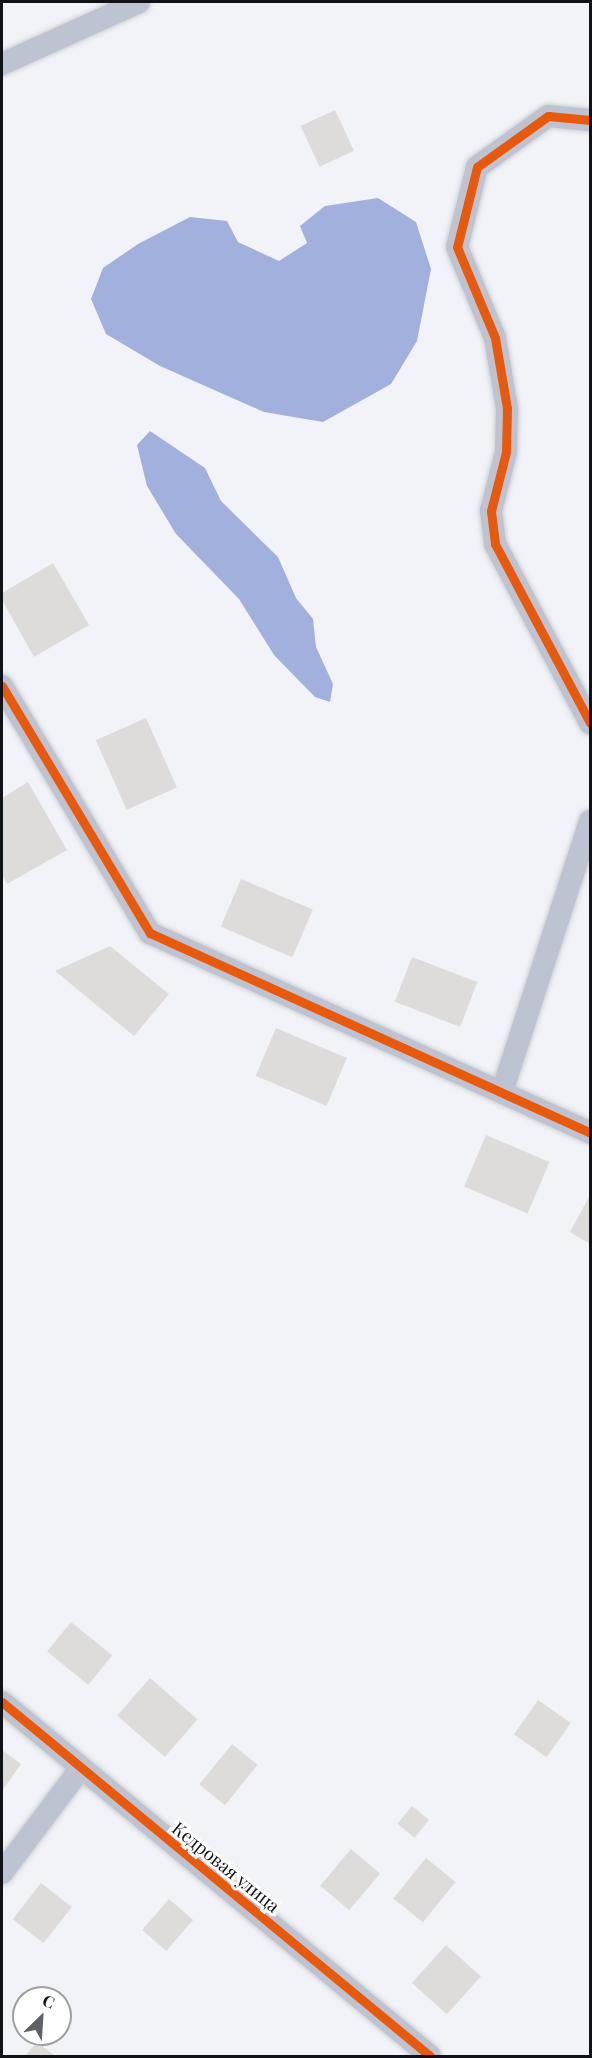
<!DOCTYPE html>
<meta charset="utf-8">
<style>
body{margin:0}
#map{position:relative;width:592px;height:2058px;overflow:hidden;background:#f2f3f8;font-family:"Playfair Display",serif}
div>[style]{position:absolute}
.water>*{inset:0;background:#a1b0dd}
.building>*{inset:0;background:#dedcdb;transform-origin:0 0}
.roads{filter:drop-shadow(0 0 2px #cfd0d3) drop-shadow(0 0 2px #cfd0d3)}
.street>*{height:22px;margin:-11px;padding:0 11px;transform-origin:11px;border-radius:11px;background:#bdc3d1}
.cycleway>*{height:9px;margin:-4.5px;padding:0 4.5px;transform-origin:4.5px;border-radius:4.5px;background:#e8590c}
span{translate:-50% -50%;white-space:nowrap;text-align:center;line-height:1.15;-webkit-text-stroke:6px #fff;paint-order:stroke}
.street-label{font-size:18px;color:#101218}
.frame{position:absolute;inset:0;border:3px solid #101218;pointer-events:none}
.north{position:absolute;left:12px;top:1986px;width:60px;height:60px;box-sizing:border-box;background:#fff;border:2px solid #9fa0a3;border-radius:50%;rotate:25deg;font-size:16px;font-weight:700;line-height:24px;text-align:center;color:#101218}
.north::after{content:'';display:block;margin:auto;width:21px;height:27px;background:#5f6166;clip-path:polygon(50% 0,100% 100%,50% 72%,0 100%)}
</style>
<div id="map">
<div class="water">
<i style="clip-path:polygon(378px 198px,416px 222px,431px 269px,417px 341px,391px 384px,323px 422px,264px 412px,160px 366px,106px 334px,91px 299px,103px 268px,138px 244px,190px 217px,227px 221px,238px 242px,279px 261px,307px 243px,300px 226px,325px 206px)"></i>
<i style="clip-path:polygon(150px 431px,205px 468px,221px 501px,278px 557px,296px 598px,313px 619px,316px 647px,333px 684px,330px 702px,315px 697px,274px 655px,239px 599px,176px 534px,147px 486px,137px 445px)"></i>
</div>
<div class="building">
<i style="left:335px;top:110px;width:45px;height:38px;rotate:65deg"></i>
<i style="clip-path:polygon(53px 563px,89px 625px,34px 657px,2px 600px,2px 593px)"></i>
<i style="left:146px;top:718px;width:76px;height:55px;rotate:66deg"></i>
<i style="clip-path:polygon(28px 782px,67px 850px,7px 884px,2px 875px,2px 798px)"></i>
<i style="left:241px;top:879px;width:78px;height:52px;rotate:23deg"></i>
<i style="clip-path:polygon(110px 946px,169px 994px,134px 1036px,55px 971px)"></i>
<i style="left:412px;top:957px;width:70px;height:48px;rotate:21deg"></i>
<i style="left:276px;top:1028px;width:77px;height:52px;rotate:23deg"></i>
<i style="left:486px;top:1135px;width:69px;height:56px;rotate:23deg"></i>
<i style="clip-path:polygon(590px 1195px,590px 1244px,570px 1232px)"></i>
<i style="left:71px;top:1622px;width:53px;height:38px;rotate:39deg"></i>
<i style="left:150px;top:1678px;width:63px;height:50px;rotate:41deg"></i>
<i style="left:538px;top:1700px;width:40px;height:42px;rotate:35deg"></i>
<i style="left:232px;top:1744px;width:33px;height:52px;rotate:39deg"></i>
<i style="clip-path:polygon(2px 1750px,21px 1764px,2px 1791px)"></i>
<i style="left:412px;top:1806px;width:22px;height:23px;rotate:39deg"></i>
<i style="left:351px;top:1849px;width:38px;height:48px;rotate:40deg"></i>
<i style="left:426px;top:1858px;width:38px;height:52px;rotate:39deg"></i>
<i style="left:41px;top:1883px;width:39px;height:46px;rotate:38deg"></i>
<i style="left:169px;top:1899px;width:32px;height:41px;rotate:41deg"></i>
<i style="left:446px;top:1945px;width:47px;height:51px;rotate:42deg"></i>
<i style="clip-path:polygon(37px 2042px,55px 2056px,25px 2056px)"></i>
</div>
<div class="roads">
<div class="street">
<i style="left:2px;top:64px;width:150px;rotate:-24.3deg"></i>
<i style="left:590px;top:120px;width:42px;rotate:-174.6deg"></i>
<i style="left:548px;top:116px;width:87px;rotate:144.3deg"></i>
<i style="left:477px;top:167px;width:82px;rotate:104deg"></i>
<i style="left:457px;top:247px;width:99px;rotate:67.3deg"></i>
<i style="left:495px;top:338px;width:71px;rotate:80.3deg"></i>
<i style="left:507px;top:408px;width:44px;rotate:91.3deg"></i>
<i style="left:506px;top:452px;width:61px;rotate:104.3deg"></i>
<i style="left:491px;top:511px;width:33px;rotate:83deg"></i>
<i style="left:495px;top:544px;width:203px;rotate:62deg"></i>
<i style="left:2px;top:686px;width:288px;rotate:59.1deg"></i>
<i style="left:150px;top:933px;width:483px;rotate:24.4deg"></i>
<i style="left:502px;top:1092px;width:285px;rotate:-72deg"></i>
<i style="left:2px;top:1702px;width:555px;rotate:39.59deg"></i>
<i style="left:2px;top:1873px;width:130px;rotate:-53.1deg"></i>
</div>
</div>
<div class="cycleway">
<i style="left:590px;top:120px;width:42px;rotate:-174.6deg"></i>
<i style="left:548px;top:116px;width:87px;rotate:144.3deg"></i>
<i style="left:477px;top:167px;width:82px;rotate:104deg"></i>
<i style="left:457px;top:247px;width:99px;rotate:67.3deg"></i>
<i style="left:495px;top:338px;width:71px;rotate:80.3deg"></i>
<i style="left:507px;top:408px;width:44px;rotate:91.3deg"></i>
<i style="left:506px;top:452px;width:61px;rotate:104.3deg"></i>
<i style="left:491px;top:511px;width:33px;rotate:83deg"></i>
<i style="left:495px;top:544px;width:203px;rotate:62deg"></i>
<i style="left:2px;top:686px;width:288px;rotate:59.1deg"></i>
<i style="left:150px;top:933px;width:483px;rotate:24.4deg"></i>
<i style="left:2px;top:1702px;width:555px;rotate:39.59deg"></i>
</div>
<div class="street-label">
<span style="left:226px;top:1867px;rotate:39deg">Кедровая улица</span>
</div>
<div class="frame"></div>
<div class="north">С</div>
</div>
